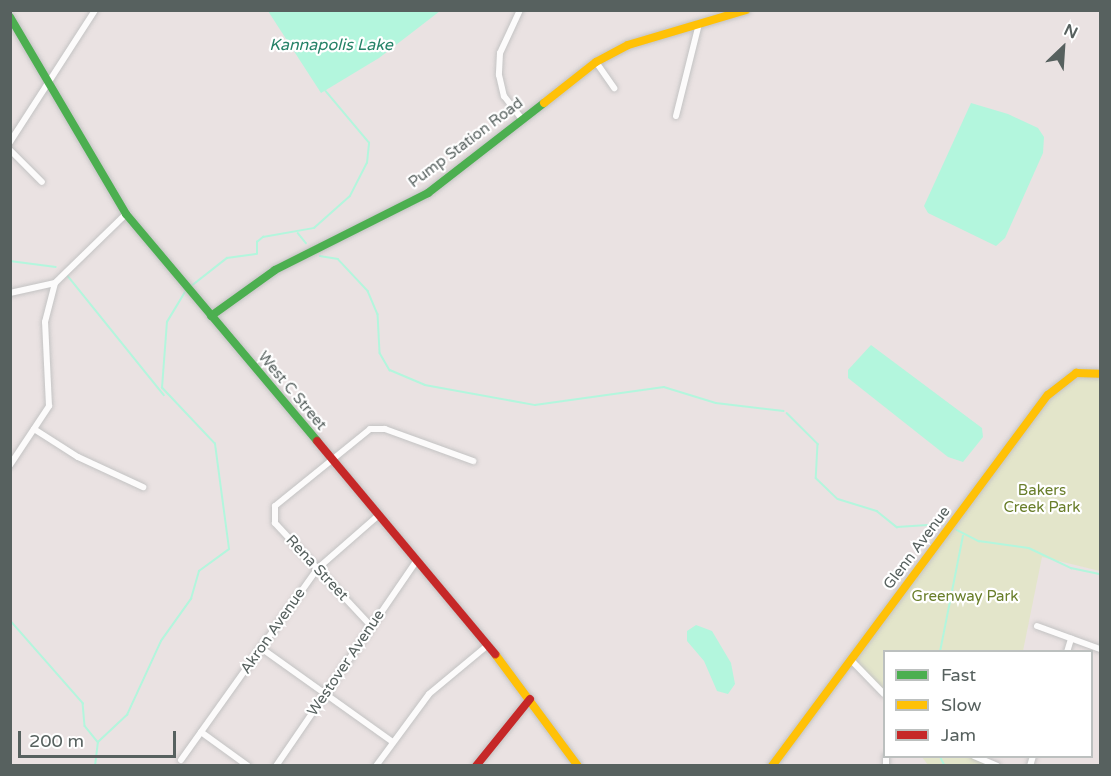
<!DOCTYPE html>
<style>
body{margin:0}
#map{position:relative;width:1111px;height:776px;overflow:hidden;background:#eae2e2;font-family:"Varela Round",sans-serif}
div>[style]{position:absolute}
.green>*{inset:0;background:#e3e5ca}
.water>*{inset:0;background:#b3f6dd}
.stream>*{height:1.5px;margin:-0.75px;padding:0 0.75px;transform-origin:0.75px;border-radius:0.75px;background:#b3f6dd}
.roads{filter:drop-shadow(0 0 2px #c3c3c3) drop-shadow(0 0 2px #c3c3c3)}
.street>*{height:6px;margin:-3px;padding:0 3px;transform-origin:3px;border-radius:3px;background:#fcfbfb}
.fast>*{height:8px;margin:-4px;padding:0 4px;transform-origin:4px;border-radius:4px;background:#4caf50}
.slow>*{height:8px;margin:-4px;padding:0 4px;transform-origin:4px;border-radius:4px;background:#ffc107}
.jam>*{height:8px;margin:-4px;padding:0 4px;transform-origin:4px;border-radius:4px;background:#c62828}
span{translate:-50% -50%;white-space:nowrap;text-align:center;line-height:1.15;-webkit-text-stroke:4.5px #fff;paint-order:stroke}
.street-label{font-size:15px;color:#57615f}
.park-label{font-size:15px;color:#697e2a}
.water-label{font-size:16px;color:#258267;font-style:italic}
.frame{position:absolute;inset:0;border:12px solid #57615f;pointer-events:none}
.legend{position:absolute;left:883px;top:650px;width:210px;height:108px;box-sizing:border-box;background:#fff;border:2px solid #bcc0bf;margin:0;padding:8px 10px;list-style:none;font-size:18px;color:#57615f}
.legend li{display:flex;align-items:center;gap:12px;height:30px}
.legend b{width:30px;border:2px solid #bcc0bf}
.north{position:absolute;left:1033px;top:18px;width:60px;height:60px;-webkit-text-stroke:4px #fff;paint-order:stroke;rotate:25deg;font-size:16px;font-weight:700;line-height:24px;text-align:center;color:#57615f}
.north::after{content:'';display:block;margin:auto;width:21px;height:27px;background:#57615f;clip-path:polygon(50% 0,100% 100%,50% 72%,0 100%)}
.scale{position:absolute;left:18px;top:731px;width:158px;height:27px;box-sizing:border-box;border:3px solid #57615f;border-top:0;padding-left:8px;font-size:18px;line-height:21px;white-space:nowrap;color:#57615f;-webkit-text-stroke:4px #fff;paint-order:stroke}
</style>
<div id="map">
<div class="green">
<i style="clip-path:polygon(1100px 374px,1100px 571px,1042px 557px,1023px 651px,884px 652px,884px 698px,880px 686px,851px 660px,1066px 378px)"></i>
<i style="clip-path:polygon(922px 757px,987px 757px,984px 766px,928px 765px)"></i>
</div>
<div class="water">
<i style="clip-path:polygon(268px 11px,440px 11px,379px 58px,321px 93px)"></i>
<i style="clip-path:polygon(971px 103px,1008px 114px,1038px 128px,1044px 137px,1043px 153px,1005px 238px,996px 246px,928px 213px,924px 206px)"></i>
<i style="clip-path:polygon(871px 345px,982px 428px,983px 437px,963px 462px,948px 457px,848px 378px,848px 370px)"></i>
<i style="clip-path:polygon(696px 625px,712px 631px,731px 663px,735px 684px,728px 694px,717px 691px,704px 661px,687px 641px,687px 631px)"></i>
</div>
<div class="stream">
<i style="left:298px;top:233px;width:13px;rotate:51deg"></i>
<i style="left:320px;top:256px;width:18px;rotate:9deg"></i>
<i style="left:338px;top:259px;width:44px;rotate:46.8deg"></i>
<i style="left:368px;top:291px;width:25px;rotate:67deg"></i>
<i style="left:378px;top:314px;width:39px;rotate:87deg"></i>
<i style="left:380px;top:353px;width:20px;rotate:60deg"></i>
<i style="left:390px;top:370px;width:38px;rotate:23deg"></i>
<i style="left:425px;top:385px;width:112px;rotate:10.3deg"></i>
<i style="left:535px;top:405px;width:130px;rotate:-7.9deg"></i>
<i style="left:664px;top:387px;width:54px;rotate:17.1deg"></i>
<i style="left:716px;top:403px;width:68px;rotate:6.7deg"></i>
<i style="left:10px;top:261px;width:46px;rotate:7.4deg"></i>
<i style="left:68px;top:276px;width:153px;rotate:51.1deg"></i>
<i style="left:190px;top:287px;width:47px;rotate:-38.1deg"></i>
<i style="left:227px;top:258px;width:30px;rotate:-8deg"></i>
<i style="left:257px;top:254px;width:12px;rotate:-90deg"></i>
<i style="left:257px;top:242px;width:8px;rotate:-40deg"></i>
<i style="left:263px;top:237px;width:52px;rotate:-10deg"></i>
<i style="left:314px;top:228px;width:48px;rotate:-41.6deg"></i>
<i style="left:350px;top:196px;width:37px;rotate:-63deg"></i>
<i style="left:367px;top:163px;width:20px;rotate:-84deg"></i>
<i style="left:369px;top:143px;width:67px;rotate:-130.1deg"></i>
<i style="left:787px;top:413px;width:44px;rotate:45deg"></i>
<i style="left:818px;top:444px;width:34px;rotate:93deg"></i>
<i style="left:816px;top:478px;width:30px;rotate:44deg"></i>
<i style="left:838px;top:499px;width:41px;rotate:17.1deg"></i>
<i style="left:877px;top:511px;width:26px;rotate:39deg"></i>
<i style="left:897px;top:527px;width:46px;rotate:-3.7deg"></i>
<i style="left:957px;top:530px;width:25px;rotate:27deg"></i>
<i style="left:979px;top:541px;width:50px;rotate:8deg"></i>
<i style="left:1029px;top:548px;width:47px;rotate:25.5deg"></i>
<i style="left:1071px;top:568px;width:30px;rotate:12deg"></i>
<i style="left:10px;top:620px;width:111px;rotate:48.7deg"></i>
<i style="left:83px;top:703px;width:23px;rotate:85deg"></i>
<i style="left:85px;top:726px;width:21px;rotate:51deg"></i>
<i style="left:940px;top:652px;width:118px;rotate:-78.8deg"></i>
<i style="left:940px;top:756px;width:11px;rotate:63deg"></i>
<i style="left:95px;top:766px;width:24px;rotate:-83deg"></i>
<i style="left:98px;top:742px;width:40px;rotate:-43deg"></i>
<i style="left:127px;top:715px;width:81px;rotate:-65.3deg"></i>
<i style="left:161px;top:641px;width:52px;rotate:-54.5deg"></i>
<i style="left:191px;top:599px;width:29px;rotate:-74deg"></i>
<i style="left:199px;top:571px;width:37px;rotate:-36deg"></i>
<i style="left:229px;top:549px;width:106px;rotate:-97.6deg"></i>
<i style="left:215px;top:444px;width:77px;rotate:-133.4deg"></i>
<i style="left:162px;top:388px;width:66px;rotate:-85.7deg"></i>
<i style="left:167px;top:322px;width:37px;rotate:-59deg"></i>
</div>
<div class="roads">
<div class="street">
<i style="left:520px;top:10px;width:47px;rotate:114.9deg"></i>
<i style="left:500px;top:53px;width:22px;rotate:93deg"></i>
<i style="left:499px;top:75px;width:22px;rotate:77deg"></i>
<i style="left:504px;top:96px;width:28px;rotate:52deg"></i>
<i style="left:596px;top:62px;width:32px;rotate:55deg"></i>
<i style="left:676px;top:116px;width:95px;rotate:-76deg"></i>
<i style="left:10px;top:142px;width:157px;rotate:-57.2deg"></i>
<i style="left:10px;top:150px;width:45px;rotate:45deg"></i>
<i style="left:10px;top:293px;width:46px;rotate:-12.5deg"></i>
<i style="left:55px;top:283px;width:99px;rotate:-44.2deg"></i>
<i style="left:34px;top:429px;width:52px;rotate:32.5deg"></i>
<i style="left:78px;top:457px;width:72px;rotate:24.8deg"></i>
<i style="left:10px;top:465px;width:71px;rotate:-56.5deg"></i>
<i style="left:49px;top:406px;width:84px;rotate:-92.7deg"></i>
<i style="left:45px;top:322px;width:40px;rotate:-75.6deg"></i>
<i style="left:371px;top:626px;width:141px;rotate:-133deg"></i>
<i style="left:275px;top:523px;width:17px;rotate:-90deg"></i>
<i style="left:275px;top:506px;width:122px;rotate:-39deg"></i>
<i style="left:370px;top:429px;width:15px"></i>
<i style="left:385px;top:429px;width:94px;rotate:20deg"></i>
<i style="left:1037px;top:626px;width:67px;rotate:20.1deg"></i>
<i style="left:261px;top:648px;width:162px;rotate:35.5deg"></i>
<i style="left:1067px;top:652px;width:14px;rotate:-73deg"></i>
<i style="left:851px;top:660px;width:47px;rotate:45.9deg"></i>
<i style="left:201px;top:732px;width:58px;rotate:35.9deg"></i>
<i style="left:974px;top:756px;width:25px;rotate:23deg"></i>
<i style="left:181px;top:760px;width:234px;rotate:-54.5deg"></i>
<i style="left:317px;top:569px;width:82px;rotate:-41.1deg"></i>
<i style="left:276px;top:766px;width:250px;rotate:-55.6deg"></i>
<i style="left:376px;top:766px;width:89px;rotate:-53.6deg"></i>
<i style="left:429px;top:694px;width:77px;rotate:-39.7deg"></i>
<i style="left:886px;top:766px;width:10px;rotate:-90deg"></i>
<i style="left:1030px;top:766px;width:10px;rotate:-73deg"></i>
</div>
<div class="fast">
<i style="left:10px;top:17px;width:229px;rotate:59.5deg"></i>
<i style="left:126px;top:214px;width:297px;rotate:49.9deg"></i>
<i style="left:211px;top:316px;width:79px;rotate:-35.7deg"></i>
<i style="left:275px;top:270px;width:171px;rotate:-26.7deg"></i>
<i style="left:428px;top:193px;width:147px;rotate:-37.8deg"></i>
</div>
<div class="slow">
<i style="left:544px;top:103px;width:66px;rotate:-38.3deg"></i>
<i style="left:596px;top:62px;width:36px;rotate:-28deg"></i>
<i style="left:628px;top:45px;width:123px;rotate:-16.5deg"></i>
<i style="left:495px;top:654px;width:139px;rotate:53.5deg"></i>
<i style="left:772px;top:766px;width:462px;rotate:-53.4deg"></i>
<i style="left:1048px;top:395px;width:36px;rotate:-38deg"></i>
<i style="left:1076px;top:373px;width:24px;rotate:2deg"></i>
</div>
<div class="jam">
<i style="left:317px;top:441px;width:278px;rotate:50.1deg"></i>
<i style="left:476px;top:766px;width:86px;rotate:-51.1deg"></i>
</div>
</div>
<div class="street-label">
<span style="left:466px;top:143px;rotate:-37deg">Pump Station Road</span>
<span style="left:292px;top:391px;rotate:50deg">West C Street</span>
<span style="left:917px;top:548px;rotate:-53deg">Glenn Avenue</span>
<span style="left:317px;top:568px;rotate:47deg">Rena Street</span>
<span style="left:273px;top:631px;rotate:-55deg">Akron Avenue</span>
<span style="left:346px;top:663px;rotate:-56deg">Westover Avenue</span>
</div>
<div class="park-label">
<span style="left:1042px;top:499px">Bakers<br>Creek Park</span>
<span style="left:965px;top:597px">Greenway Park</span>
</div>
<div class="water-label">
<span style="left:331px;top:45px">Kannapolis Lake</span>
</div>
<div class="frame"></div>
<ul class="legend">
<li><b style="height:8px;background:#4caf50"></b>Fast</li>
<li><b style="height:8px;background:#ffc107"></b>Slow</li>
<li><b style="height:8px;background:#c62828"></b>Jam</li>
</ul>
<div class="north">N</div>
<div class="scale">200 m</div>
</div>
